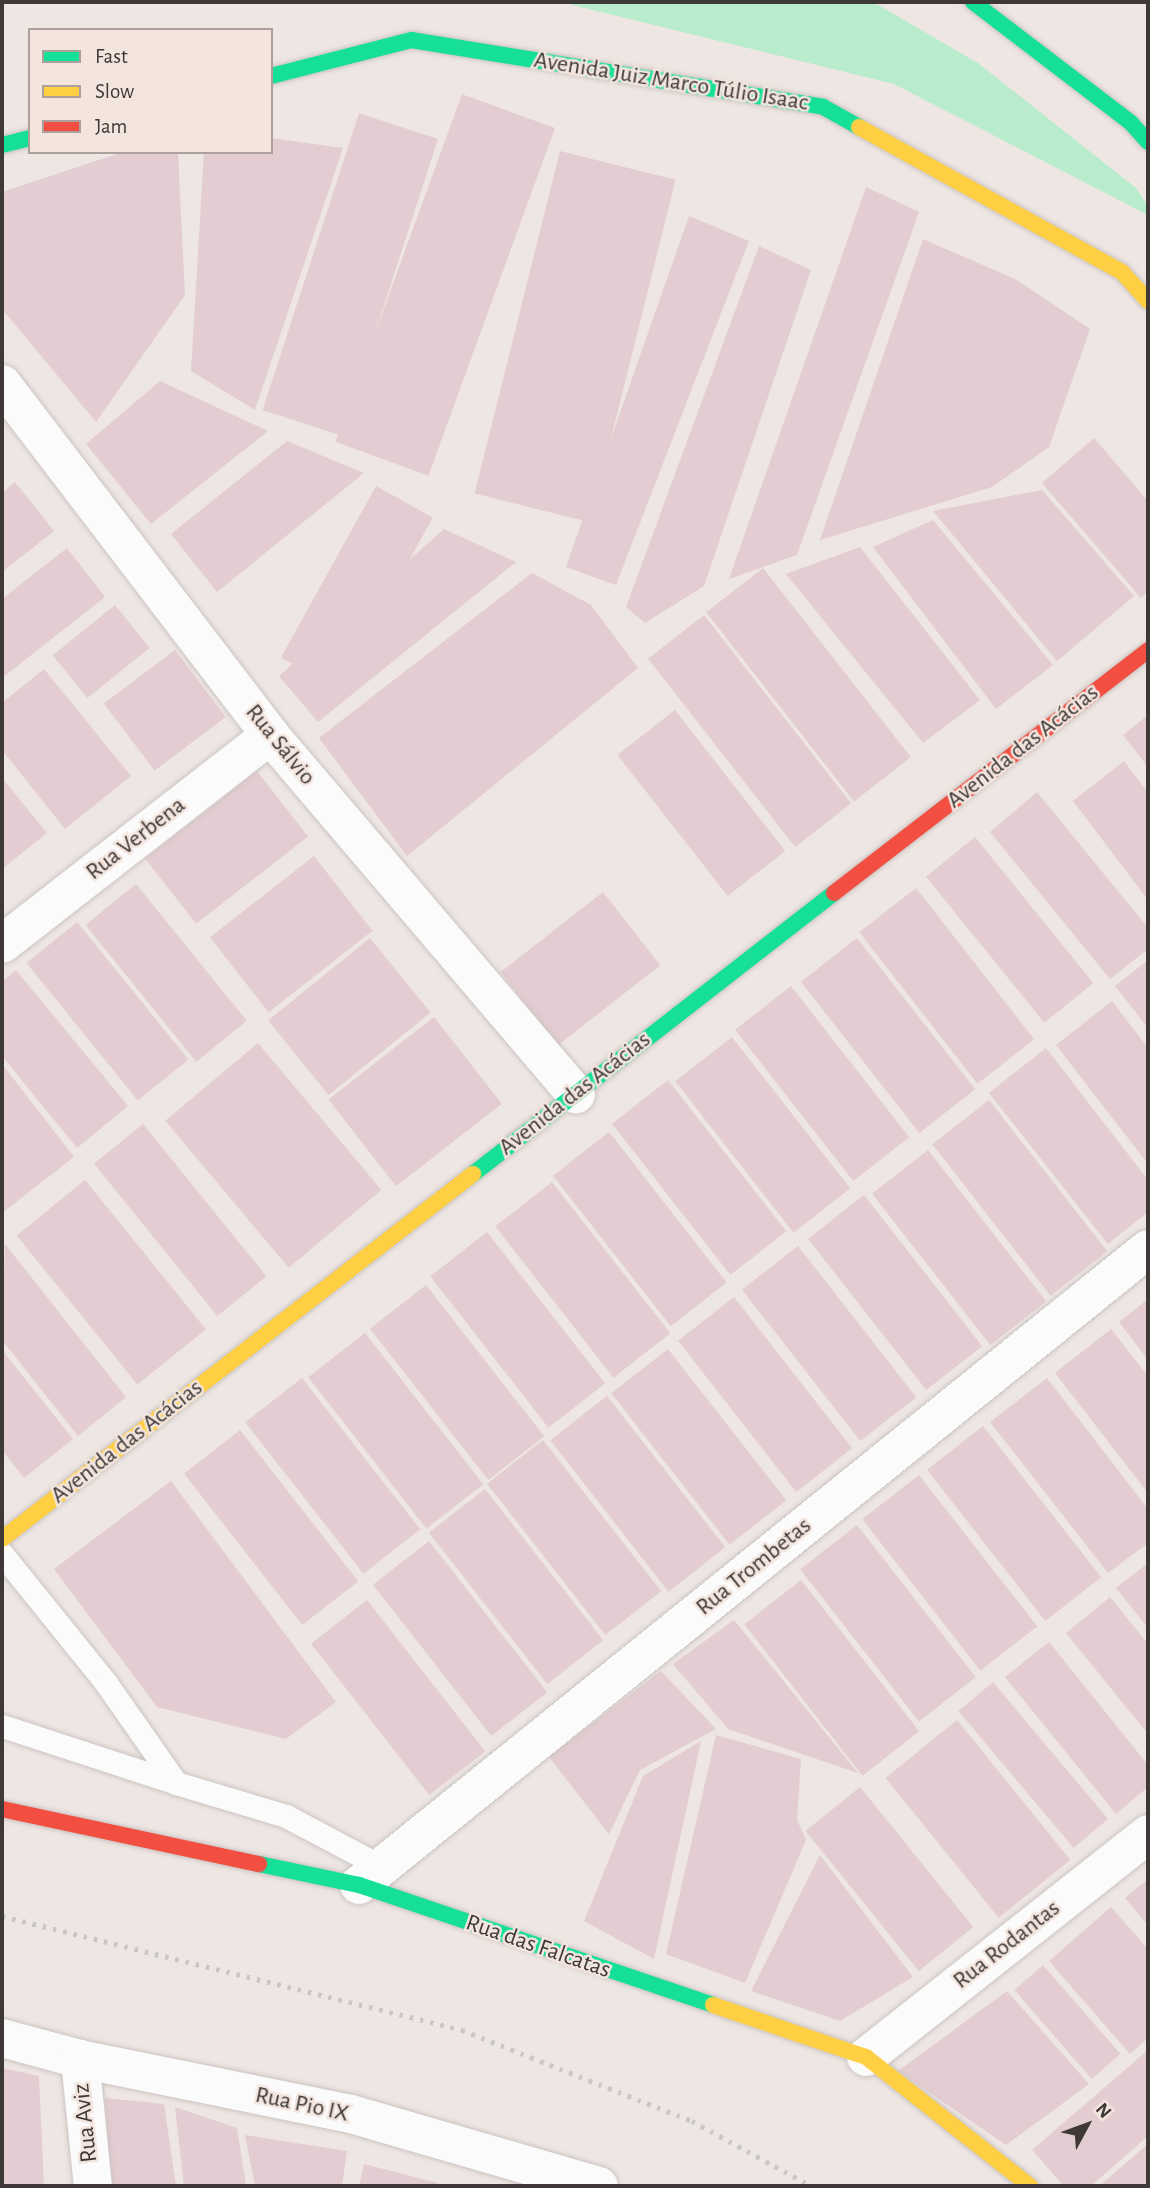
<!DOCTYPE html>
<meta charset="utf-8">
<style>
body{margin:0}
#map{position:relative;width:1150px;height:2188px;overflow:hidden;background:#eee6e3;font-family:"Alegreya Sans",sans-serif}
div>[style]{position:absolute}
.green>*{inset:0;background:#b8eccc}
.building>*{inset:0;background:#e3ccd2;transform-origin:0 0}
.roads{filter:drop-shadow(0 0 2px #cac4c1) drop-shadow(0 0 2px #cac4c1)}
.lane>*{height:23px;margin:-11.5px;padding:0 11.5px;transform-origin:11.5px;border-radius:11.5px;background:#fcfbfb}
.street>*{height:38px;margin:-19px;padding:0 19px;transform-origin:19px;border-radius:19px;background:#fcfbfb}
.fast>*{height:16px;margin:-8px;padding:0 8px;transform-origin:8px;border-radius:8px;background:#16e098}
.slow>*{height:16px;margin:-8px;padding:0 8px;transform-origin:8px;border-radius:8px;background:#ffcf43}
.jam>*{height:16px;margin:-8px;padding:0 8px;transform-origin:8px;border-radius:8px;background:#f24e42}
.rail>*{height:5px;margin-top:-2.5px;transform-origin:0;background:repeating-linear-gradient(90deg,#c9c7c6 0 3.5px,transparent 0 10.5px)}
span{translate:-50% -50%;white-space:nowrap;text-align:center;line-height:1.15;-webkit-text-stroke:5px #f3e5de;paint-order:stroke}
.street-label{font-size:24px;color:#3e3936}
.frame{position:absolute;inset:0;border:4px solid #3e3936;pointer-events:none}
.legend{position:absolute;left:28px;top:28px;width:245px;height:126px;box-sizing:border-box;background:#f3e5de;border:2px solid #aba09b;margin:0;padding:9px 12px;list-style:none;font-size:21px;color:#3e3936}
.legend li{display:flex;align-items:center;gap:14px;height:35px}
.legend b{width:35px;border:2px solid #aba09b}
.north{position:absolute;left:1052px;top:2090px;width:70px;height:70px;-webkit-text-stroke:5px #f3e5de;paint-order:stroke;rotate:49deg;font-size:19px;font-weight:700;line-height:28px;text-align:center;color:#3e3936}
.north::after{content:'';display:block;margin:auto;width:24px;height:32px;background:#3e3936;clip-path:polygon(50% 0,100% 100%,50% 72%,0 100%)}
</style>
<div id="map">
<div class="green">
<i style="clip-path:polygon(560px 2px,873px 2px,978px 63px,1136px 188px,1148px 206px,1148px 215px,894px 84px)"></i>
</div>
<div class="building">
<i style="left:555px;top:128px;width:370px;height:99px;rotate:110deg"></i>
<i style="clip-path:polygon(271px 138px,343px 148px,255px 410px,191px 371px,204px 152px,271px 152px)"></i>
<i style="left:438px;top:139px;width:312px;height:83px;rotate:108deg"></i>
<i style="left:560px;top:151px;width:119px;height:353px;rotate:14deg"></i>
<i style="clip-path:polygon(123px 152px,178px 152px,185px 295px,96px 422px,2px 309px,2px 192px)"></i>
<i style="clip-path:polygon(866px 187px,919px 212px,797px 555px,729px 579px)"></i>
<i style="clip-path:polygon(689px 216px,749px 241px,616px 585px,566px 567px)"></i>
<i style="clip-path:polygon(923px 239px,1017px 280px,1090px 329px,1049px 447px,992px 487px,820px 540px)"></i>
<i style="clip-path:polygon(759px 246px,811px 270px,704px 586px,645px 623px,626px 607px)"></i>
<i style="clip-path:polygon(160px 381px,268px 431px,151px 524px,86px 444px)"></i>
<i style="clip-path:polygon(1094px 438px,1148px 501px,1148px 591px,1141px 598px,1042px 483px)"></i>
<i style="clip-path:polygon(287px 441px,364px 473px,217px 592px,171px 534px)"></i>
<i style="clip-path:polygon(15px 482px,54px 531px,2px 572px,2px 493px)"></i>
<i style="left:376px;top:486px;width:65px;height:196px;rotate:29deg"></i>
<i style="clip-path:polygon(1042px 490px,1134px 596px,1057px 661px,933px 511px)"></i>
<i style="clip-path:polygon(933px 520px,1053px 665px,996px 709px,873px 547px)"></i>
<i style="clip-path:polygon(444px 529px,516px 562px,318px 722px,279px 676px)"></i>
<i style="clip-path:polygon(860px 547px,980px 700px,923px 743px,786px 574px)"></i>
<i style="clip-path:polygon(67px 548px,105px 597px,2px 678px,2px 599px)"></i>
<i style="left:763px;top:568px;width:240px;height:72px;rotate:52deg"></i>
<i style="clip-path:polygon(532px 573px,591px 605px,638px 668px,407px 856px,319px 738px)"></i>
<i style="left:115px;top:605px;width:55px;height:80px;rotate:51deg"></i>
<i style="left:704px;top:615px;width:239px;height:71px;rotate:52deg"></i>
<i style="left:175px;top:650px;width:84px;height:89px;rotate:53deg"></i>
<i style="clip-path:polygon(44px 669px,131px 776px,65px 829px,2px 750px,2px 703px)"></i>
<i style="left:675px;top:710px;width:179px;height:73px;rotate:52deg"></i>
<i style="clip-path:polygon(1148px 715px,1148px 767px,1123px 735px)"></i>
<i style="clip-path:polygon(1124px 761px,1148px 793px,1148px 900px,1073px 801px)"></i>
<i style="left:257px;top:771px;width:83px;height:142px;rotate:52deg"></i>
<i style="clip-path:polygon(2px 778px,47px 833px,2px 869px)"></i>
<i style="clip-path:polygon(1037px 792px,1148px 928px,1148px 949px,1110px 979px,990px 832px)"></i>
<i style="left:975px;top:837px;width:188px;height:63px;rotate:51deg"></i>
<i style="left:314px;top:856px;width:95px;height:132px;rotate:52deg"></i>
<i style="left:136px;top:884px;width:176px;height:65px;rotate:51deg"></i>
<i style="left:916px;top:888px;width:192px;height:72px;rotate:52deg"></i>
<i style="left:603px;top:892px;width:93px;height:130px;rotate:52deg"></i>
<i style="left:77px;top:922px;width:177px;height:65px;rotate:51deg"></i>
<i style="left:370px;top:938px;width:96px;height:131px;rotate:51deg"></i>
<i style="left:857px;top:938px;width:192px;height:71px;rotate:52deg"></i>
<i style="clip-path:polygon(1148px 960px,1148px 1028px,1115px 986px)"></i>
<i style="clip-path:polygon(16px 970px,128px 1106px,77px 1148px,2px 1056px,2px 982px)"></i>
<i style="left:791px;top:986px;width:192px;height:71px;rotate:52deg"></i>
<i style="clip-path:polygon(1112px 1001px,1148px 1048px,1148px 1164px,1056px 1045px)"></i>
<i style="left:434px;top:1017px;width:110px;height:134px;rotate:52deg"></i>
<i style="left:732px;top:1037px;width:192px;height:72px;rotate:52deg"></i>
<i style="left:258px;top:1043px;width:192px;height:121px;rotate:50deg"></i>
<i style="clip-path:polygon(1046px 1048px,1148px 1180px,1148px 1212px,1108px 1244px,989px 1093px)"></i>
<i style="clip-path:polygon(2px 1064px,74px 1157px,2px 1213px)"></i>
<i style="left:668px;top:1080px;width:192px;height:71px;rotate:52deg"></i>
<i style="left:989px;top:1100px;width:192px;height:72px;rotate:52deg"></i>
<i style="left:143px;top:1124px;width:196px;height:63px;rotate:51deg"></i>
<i style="left:609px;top:1132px;width:191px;height:71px;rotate:52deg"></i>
<i style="left:928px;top:1150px;width:192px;height:71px;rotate:52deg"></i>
<i style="left:85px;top:1180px;width:192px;height:88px;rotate:51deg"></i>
<i style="left:552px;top:1182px;width:192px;height:72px;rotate:52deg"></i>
<i style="left:864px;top:1195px;width:192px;height:71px;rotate:52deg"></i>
<i style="left:487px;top:1232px;width:192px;height:72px;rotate:52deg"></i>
<i style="clip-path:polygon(5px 1244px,126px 1397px,78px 1436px,2px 1340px)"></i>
<i style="left:798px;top:1246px;width:192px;height:71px;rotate:52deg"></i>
<i style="left:426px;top:1285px;width:192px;height:71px;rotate:52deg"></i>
<i style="left:734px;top:1297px;width:192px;height:71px;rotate:52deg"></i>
<i style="clip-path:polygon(1148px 1299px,1148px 1360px,1119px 1322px)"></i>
<i style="clip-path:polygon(1111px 1329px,1148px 1376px,1148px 1493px,1055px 1373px)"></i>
<i style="left:365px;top:1333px;width:192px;height:72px;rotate:52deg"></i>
<i style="left:668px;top:1349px;width:192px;height:72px;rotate:52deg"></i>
<i style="clip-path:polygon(2px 1350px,73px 1439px,24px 1478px,2px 1450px)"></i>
<i style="left:302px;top:1378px;width:192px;height:72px;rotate:52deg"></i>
<i style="clip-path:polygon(1047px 1378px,1148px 1509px,1148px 1543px,1108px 1573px,990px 1422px)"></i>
<i style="left:607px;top:1396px;width:192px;height:72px;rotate:52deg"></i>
<i style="left:983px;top:1426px;width:192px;height:71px;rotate:52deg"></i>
<i style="left:240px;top:1430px;width:192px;height:71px;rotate:52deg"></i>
<i style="left:543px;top:1440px;width:192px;height:71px;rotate:52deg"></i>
<i style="left:919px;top:1475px;width:192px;height:72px;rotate:52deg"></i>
<i style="clip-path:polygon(171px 1481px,336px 1702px,286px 1739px,157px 1707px,54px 1569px)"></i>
<i style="left:485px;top:1489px;width:192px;height:71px;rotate:52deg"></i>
<i style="left:857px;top:1525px;width:193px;height:72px;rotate:52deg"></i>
<i style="left:429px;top:1541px;width:192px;height:71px;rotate:52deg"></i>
<i style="clip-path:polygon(1148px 1563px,1148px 1628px,1116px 1588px)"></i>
<i style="left:801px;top:1580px;width:192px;height:72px;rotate:52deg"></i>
<i style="clip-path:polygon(1110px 1597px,1148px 1644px,1148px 1734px,1066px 1633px)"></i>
<i style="left:367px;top:1600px;width:192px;height:71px;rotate:52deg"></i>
<i style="clip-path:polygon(734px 1620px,858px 1773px,728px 1729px,673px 1664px)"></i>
<i style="clip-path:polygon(1049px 1642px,1148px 1765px,1148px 1787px,1116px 1814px,1005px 1677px)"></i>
<i style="clip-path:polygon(661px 1671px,716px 1729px,640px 1770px,609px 1834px,549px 1757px)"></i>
<i style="left:993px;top:1682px;width:179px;height:45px;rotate:50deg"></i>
<i style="left:957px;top:1720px;width:180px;height:92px;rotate:51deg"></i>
<i style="clip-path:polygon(716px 1735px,801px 1759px,797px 1820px,806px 1840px,745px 1983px,666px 1954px)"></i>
<i style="clip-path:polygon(701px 1741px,654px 1959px,584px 1921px,643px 1776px)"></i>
<i style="left:860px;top:1787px;width:180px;height:70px;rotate:51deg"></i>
<i style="clip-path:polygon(820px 1855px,913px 1977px,840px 2021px,751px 1991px)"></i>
<i style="clip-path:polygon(1148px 1879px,1148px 1925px,1125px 1898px)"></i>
<i style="clip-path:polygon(1111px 1907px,1148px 1949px,1148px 2038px,1130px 2054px,1049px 1961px)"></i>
<i style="left:1043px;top:1965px;width:118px;height:38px;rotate:49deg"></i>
<i style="clip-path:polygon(1007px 1991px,1089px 2084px,1006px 2145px,898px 2071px)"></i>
<i style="clip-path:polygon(1148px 2050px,1148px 2136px,1091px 2186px,1064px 2186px,1032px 2150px)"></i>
<i style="clip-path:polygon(2px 2068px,39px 2076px,44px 2186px,2px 2186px)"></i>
<i style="clip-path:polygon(105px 2098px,164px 2104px,176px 2186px,111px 2186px)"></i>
<i style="clip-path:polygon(175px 2107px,237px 2128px,246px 2186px,184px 2186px)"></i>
<i style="clip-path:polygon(245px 2135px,347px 2151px,342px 2186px,255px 2186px)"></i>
<i style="clip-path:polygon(1148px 2144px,1148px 2186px,1099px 2186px)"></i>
<i style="clip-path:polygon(364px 2164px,438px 2183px,437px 2186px,359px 2186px)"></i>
</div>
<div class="roads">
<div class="lane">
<i style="left:2px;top:1554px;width:166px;rotate:51.1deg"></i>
<i style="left:106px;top:1683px;width:122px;rotate:55deg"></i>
<i style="left:176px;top:1783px;width:115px;rotate:16.7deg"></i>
<i style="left:286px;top:1816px;width:109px;rotate:28deg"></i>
<i style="left:2px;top:1726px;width:183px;rotate:18.1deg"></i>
</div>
<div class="street">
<i style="left:2px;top:384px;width:442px;rotate:52.6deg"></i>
<i style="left:270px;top:735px;width:472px;rotate:49.6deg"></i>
<i style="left:2px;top:944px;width:340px;rotate:-37.9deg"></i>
<i style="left:359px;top:1885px;width:1013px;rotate:-38.87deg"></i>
<i style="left:2px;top:2038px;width:81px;rotate:15.1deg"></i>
<i style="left:80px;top:2059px;width:277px;rotate:11.5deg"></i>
<i style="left:351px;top:2114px;width:258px;rotate:16.2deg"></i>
<i style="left:866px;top:2057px;width:360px;rotate:-38.3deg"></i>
<i style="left:80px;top:2059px;width:128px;rotate:84.2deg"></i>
</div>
<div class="fast">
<i style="left:973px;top:2px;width:199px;rotate:37.4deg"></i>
<i style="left:1131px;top:123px;width:25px;rotate:48deg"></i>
<i style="left:271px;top:76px;width:145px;rotate:-14.4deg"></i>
<i style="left:411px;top:40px;width:417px;rotate:9.2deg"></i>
<i style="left:823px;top:107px;width:41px;rotate:29.1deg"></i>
<i style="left:2px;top:145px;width:29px;rotate:-14deg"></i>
<i style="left:473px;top:1174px;width:457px;rotate:-37.9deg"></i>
<i style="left:259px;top:1864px;width:102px;rotate:11.9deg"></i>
<i style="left:359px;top:1885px;width:374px;rotate:18.7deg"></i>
</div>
<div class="slow">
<i style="left:859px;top:127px;width:300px;rotate:28.9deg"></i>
<i style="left:1122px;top:272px;width:39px;rotate:48deg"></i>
<i style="left:2px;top:1539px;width:596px;rotate:-37.77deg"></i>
<i style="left:713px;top:2005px;width:162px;rotate:18.8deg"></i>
<i style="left:866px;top:2057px;width:209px;rotate:38.2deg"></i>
</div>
<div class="jam">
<i style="left:834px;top:893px;width:397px;rotate:-37.7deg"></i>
<i style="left:2px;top:1809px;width:263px;rotate:12.1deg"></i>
</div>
</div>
<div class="rail">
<i style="left:2px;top:1916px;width:474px;rotate:13.9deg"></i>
<i style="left:462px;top:2030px;width:247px;rotate:21.6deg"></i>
<i style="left:692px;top:2121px;width:136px;rotate:28.6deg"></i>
</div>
<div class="street-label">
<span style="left:671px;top:82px;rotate:9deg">Avenida Juiz Marco Túlio Isaac</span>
<span style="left:280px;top:745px;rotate:51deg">Rua Sálvio</span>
<span style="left:1023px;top:747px;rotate:-38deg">Avenida das Acácias</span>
<span style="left:136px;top:839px;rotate:-38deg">Rua Verbena</span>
<span style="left:575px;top:1094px;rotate:-38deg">Avenida das Acácias</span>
<span style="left:127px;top:1442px;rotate:-38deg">Avenida das Acácias</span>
<span style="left:754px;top:1567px;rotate:-39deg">Rua Trombetas</span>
<span style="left:1007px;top:1945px;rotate:-38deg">Rua Rodantas</span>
<span style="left:538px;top:1947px;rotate:19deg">Rua das Falcatas</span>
<span style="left:302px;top:2105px;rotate:12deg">Rua Pio IX</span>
<span style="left:86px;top:2123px;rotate:-96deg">Rua Aviz</span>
</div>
<div class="frame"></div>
<ul class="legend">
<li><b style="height:9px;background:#16e098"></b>Fast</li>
<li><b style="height:9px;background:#ffcf43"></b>Slow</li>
<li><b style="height:9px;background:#f24e42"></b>Jam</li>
</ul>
<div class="north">N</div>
</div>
